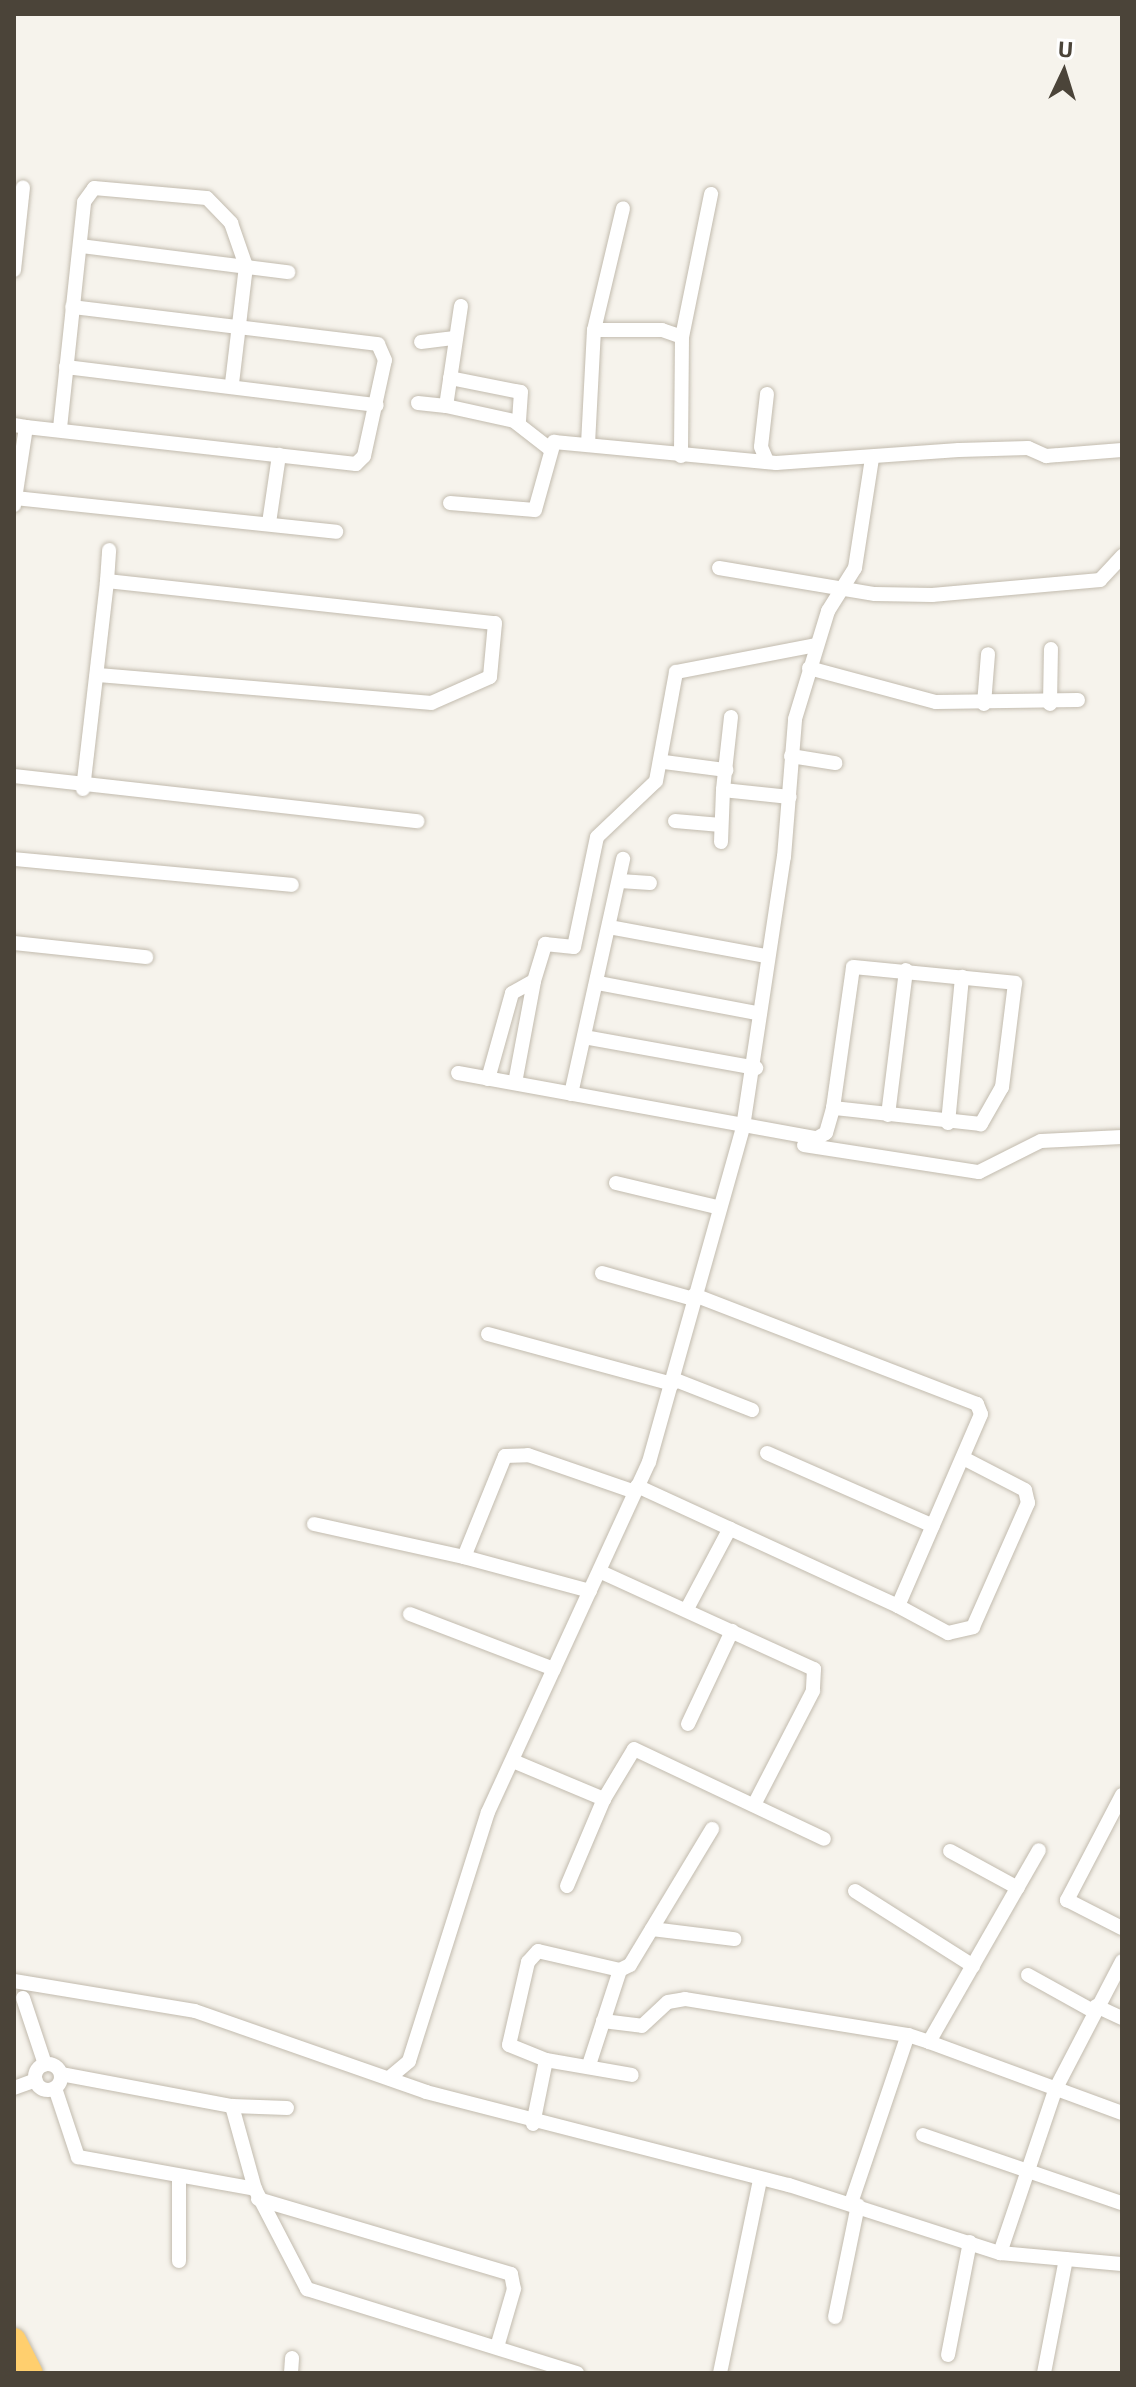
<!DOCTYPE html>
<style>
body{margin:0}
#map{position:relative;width:1136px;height:2387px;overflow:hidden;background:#f6f3ec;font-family:"Exo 2",sans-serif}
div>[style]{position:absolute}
.roads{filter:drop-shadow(0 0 2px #c2bbae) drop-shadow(0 0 2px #c2bbae)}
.street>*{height:14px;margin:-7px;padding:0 7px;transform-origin:7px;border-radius:7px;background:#fff}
.street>.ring{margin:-7px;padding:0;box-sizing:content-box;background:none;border:14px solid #fff;border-radius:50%}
.highway>*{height:24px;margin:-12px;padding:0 12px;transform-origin:12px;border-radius:12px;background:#ffcf6e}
span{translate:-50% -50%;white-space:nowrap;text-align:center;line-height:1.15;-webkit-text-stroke:6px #fff;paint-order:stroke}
.frame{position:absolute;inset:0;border:16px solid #4b4439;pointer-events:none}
.north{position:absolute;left:1024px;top:32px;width:80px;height:80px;-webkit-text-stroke:6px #fff;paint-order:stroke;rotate:4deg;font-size:22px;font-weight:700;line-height:32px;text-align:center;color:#4b4439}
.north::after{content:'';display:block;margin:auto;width:28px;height:36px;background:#4b4439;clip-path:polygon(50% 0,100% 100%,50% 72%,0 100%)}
</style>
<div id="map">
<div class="roads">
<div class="street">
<i style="left:81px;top:246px;width:209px;rotate:7.2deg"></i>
<i style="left:14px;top:270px;width:83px;rotate:-83.8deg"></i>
<i style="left:461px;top:306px;width:101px;rotate:98.5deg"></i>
<i style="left:446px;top:406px;width:70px;rotate:12.4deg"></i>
<i style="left:514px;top:421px;width:46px;rotate:37.9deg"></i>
<i style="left:594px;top:330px;width:68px"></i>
<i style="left:662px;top:330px;width:21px;rotate:19deg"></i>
<i style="left:682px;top:337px;width:119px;rotate:90.5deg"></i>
<i style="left:682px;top:337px;width:146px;rotate:-78.5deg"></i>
<i style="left:421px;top:342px;width:34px;rotate:-7deg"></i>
<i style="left:66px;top:367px;width:313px;rotate:7deg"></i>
<i style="left:450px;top:378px;width:72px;rotate:11.2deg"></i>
<i style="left:521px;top:392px;width:32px;rotate:94deg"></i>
<i style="left:767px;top:394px;width:53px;rotate:96.5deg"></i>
<i style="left:761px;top:447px;width:15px;rotate:67deg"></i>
<i style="left:418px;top:403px;width:28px;rotate:6deg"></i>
<i style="left:14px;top:425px;width:12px;rotate:9deg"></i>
<i style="left:26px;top:427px;width:79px;rotate:98.7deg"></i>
<i style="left:26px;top:427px;width:332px;rotate:6.4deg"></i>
<i style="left:356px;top:464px;width:11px;rotate:-45deg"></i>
<i style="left:364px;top:456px;width:98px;rotate:-77.7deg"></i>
<i style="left:385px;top:360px;width:17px;rotate:-114deg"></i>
<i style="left:378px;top:344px;width:308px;rotate:-173.1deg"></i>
<i style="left:60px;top:428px;width:227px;rotate:-83.9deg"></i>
<i style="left:84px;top:202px;width:17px;rotate:-54deg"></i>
<i style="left:94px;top:188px;width:113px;rotate:5.1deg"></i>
<i style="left:207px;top:198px;width:35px;rotate:46deg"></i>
<i style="left:231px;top:223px;width:46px;rotate:70.8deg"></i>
<i style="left:246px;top:266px;width:119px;rotate:96.8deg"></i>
<i style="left:588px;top:444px;width:114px;rotate:-87deg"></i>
<i style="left:594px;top:330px;width:125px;rotate:-76.6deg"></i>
<i style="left:15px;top:498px;width:323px;rotate:6deg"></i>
<i style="left:450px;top:503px;width:85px;rotate:4.7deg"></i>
<i style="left:535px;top:510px;width:71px;rotate:-74.4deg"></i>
<i style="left:554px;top:442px;width:223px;rotate:5.4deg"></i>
<i style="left:776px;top:463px;width:183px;rotate:-4.1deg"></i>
<i style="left:959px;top:450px;width:69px;rotate:-1.7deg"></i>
<i style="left:1028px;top:448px;width:20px;rotate:24deg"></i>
<i style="left:1046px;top:456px;width:76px;rotate:-4.5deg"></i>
<i style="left:269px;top:523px;width:69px;rotate:-81.6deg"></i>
<i style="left:719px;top:568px;width:158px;rotate:9.5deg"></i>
<i style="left:875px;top:594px;width:57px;rotate:1deg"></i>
<i style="left:932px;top:595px;width:169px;rotate:-5.1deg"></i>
<i style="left:1100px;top:580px;width:33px;rotate:-47deg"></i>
<i style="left:107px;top:581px;width:31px;rotate:-86deg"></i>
<i style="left:809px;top:668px;width:131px;rotate:15deg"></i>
<i style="left:936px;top:702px;width:142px;rotate:-0.8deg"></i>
<i style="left:984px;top:704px;width:50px;rotate:-85.4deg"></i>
<i style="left:1050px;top:704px;width:55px;rotate:-89deg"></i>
<i style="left:731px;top:717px;width:73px;rotate:96.3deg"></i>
<i style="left:723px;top:790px;width:67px;rotate:6deg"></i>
<i style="left:791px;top:756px;width:45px;rotate:9deg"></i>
<i style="left:664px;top:762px;width:63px;rotate:7.4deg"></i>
<i style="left:14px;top:776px;width:406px;rotate:6.4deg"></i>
<i style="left:83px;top:789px;width:209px;rotate:-83.4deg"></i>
<i style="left:107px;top:581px;width:390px;rotate:6.2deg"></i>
<i style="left:495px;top:623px;width:54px;rotate:95.3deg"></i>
<i style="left:490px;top:677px;width:64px;rotate:156.2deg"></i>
<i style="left:431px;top:703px;width:333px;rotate:-175.2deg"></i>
<i style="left:675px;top:821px;width:46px;rotate:5deg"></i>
<i style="left:721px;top:842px;width:52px;rotate:-87.8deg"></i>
<i style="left:14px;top:859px;width:279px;rotate:5.3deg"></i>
<i style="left:620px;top:881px;width:30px;rotate:4deg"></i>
<i style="left:609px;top:927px;width:160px;rotate:10.5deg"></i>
<i style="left:14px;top:943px;width:133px;rotate:6.1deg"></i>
<i style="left:598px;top:983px;width:162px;rotate:10.7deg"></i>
<i style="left:584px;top:1037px;width:175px;rotate:10.2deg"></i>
<i style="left:458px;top:1073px;width:365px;rotate:10.3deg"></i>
<i style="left:817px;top:1138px;width:10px;rotate:-29deg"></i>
<i style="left:826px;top:1133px;width:26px;rotate:-74deg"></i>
<i style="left:833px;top:1108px;width:142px;rotate:-81.9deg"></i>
<i style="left:853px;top:967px;width:163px;rotate:5.6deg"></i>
<i style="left:1015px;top:983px;width:105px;rotate:97.1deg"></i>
<i style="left:1002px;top:1087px;width:43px;rotate:119.6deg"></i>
<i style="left:981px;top:1124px;width:149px;rotate:-173.8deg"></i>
<i style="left:488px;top:1079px;width:89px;rotate:-74.4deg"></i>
<i style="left:512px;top:993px;width:25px;rotate:-29deg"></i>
<i style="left:534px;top:981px;width:39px;rotate:-73deg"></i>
<i style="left:545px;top:944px;width:29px;rotate:6deg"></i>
<i style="left:574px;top:947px;width:112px;rotate:-78.2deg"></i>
<i style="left:597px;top:837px;width:81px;rotate:-43.5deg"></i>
<i style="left:656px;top:781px;width:111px;rotate:-79.6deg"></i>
<i style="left:676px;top:672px;width:143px;rotate:-10.9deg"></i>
<i style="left:515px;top:1083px;width:104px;rotate:-79.4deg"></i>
<i style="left:571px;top:1094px;width:241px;rotate:-77.5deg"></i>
<i style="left:888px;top:1115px;width:146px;rotate:-82.9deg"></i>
<i style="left:948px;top:1123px;width:147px;rotate:-84.5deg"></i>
<i style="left:804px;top:1145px;width:177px;rotate:8.8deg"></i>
<i style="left:979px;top:1172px;width:69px;rotate:-26.6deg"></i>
<i style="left:1041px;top:1141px;width:81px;rotate:-2.8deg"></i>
<i style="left:616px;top:1183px;width:104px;rotate:13.4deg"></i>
<i style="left:602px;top:1273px;width:95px;rotate:15.9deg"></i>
<i style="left:488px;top:1334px;width:191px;rotate:15.2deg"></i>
<i style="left:673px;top:1379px;width:85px;rotate:21.4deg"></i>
<i style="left:767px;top:1453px;width:181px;rotate:23.7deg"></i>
<i style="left:637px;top:1486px;width:287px;rotate:24.7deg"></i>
<i style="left:898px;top:1606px;width:209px;rotate:-66.6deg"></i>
<i style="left:981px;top:1414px;width:11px;rotate:-112deg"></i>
<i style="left:977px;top:1404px;width:303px;rotate:-158.9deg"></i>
<i style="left:314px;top:1524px;width:154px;rotate:12.4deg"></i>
<i style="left:601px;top:1572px;width:234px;rotate:24.5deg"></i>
<i style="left:814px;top:1669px;width:22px;rotate:93deg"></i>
<i style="left:813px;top:1691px;width:128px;rotate:117.4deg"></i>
<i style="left:590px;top:1591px;width:131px;rotate:-164.9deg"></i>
<i style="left:464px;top:1557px;width:109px;rotate:-67.9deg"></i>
<i style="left:505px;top:1456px;width:23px;rotate:-2deg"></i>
<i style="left:528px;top:1455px;width:113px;rotate:19.1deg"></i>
<i style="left:898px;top:1606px;width:57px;rotate:28.4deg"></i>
<i style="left:948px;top:1633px;width:26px;rotate:-13deg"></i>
<i style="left:973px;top:1627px;width:136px;rotate:-66.1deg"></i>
<i style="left:1028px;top:1503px;width:13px;rotate:-103deg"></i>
<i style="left:1025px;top:1490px;width:68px;rotate:-152.7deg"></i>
<i style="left:688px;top:1607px;width:89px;rotate:-62deg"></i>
<i style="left:410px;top:1614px;width:154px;rotate:20.9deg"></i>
<i style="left:688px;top:1724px;width:103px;rotate:-64.7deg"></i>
<i style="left:513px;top:1761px;width:99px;rotate:22.7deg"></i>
<i style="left:604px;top:1799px;width:58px;rotate:-59deg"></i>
<i style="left:634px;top:1749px;width:210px;rotate:25.3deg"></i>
<i style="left:1122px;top:1795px;width:119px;rotate:117.6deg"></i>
<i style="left:1067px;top:1900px;width:62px;rotate:27deg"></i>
<i style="left:950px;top:1851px;width:77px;rotate:28.6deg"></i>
<i style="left:567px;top:1886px;width:95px;rotate:-67deg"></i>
<i style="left:855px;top:1891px;width:140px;rotate:32.4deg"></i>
<i style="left:652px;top:1929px;width:83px;rotate:7deg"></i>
<i style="left:620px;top:1970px;width:84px;rotate:-167deg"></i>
<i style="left:538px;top:1951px;width:15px;rotate:132deg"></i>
<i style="left:528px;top:1962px;width:85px;rotate:102.9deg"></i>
<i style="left:509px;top:2045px;width:40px;rotate:22deg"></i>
<i style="left:546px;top:2060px;width:87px;rotate:9.9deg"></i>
<i style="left:1028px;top:1975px;width:74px;rotate:29deg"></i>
<i style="left:14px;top:1981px;width:183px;rotate:9.4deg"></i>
<i style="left:195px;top:2011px;width:245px;rotate:19.3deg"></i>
<i style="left:426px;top:2092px;width:375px;rotate:14.4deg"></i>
<i style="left:789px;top:2185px;width:222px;rotate:17.9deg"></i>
<i style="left:1000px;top:2253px;width:122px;rotate:5.2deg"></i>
<i style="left:23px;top:1998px;width:70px;rotate:71.6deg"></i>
<i style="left:1096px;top:2006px;width:29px;rotate:25deg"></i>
<i style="left:603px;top:2021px;width:39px;rotate:7deg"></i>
<i style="left:642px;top:2026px;width:35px;rotate:-43deg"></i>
<i style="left:668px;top:2002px;width:17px;rotate:-10deg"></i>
<i style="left:685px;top:1999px;width:226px;rotate:9.2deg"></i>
<i style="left:929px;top:2042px;width:206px;rotate:20.2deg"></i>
<i class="ring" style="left:35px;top:2064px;width:12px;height:12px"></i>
<i style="left:589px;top:2065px;width:100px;rotate:-71.9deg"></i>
<i style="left:620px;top:1970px;width:11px;rotate:-27deg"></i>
<i style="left:630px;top:1965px;width:159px;rotate:-58.9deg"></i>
<i style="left:61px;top:2074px;width:174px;rotate:10.6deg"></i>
<i style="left:232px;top:2106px;width:86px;rotate:74.5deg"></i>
<i style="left:389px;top:2078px;width:26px;rotate:-40deg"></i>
<i style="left:409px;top:2061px;width:261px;rotate:-72.4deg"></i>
<i style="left:488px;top:1812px;width:385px;rotate:-65.3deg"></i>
<i style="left:649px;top:1462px;width:348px;rotate:-74.3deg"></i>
<i style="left:743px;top:1127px;width:273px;rotate:-81.4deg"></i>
<i style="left:784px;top:857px;width:138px;rotate:-85.4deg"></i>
<i style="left:795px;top:719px;width:113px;rotate:-73deg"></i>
<i style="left:828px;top:611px;width:51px;rotate:-57.9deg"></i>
<i style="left:855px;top:568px;width:111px;rotate:-81.2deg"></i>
<i style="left:14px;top:2088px;width:23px;rotate:-20deg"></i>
<i style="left:55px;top:2088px;width:73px;rotate:71.6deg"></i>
<i style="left:78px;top:2157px;width:180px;rotate:10.2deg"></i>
<i style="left:255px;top:2189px;width:113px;rotate:62.5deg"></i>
<i style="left:307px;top:2289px;width:283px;rotate:17.3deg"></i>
<i style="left:232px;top:2106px;width:55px;rotate:2.1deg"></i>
<i style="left:533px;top:2124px;width:65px;rotate:-78.5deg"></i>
<i style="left:923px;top:2135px;width:210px;rotate:18.9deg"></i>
<i style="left:258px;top:2199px;width:264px;rotate:16.5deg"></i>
<i style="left:511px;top:2274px;width:15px;rotate:79deg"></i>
<i style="left:514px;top:2289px;width:60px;rotate:106.3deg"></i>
<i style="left:851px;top:2203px;width:177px;rotate:-71.3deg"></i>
<i style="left:908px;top:2035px;width:22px;rotate:18deg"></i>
<i style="left:929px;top:2042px;width:221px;rotate:-60.2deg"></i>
<i style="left:1000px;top:2253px;width:174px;rotate:-71.3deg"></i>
<i style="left:1056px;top:2088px;width:143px;rotate:-62.5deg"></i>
<i style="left:179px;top:2261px;width:83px;rotate:-90deg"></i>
<i style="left:835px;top:2317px;width:114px;rotate:-78.4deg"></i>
<i style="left:948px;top:2355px;width:115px;rotate:-79deg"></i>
<i style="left:291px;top:2373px;width:15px;rotate:-86deg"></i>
<i style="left:720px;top:2373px;width:198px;rotate:-78.3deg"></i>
<i style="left:1044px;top:2373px;width:116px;rotate:-79.1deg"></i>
</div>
<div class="highway">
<i style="left:14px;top:2340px;width:37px;rotate:63deg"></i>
</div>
</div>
<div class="frame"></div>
<div class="north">U</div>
</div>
